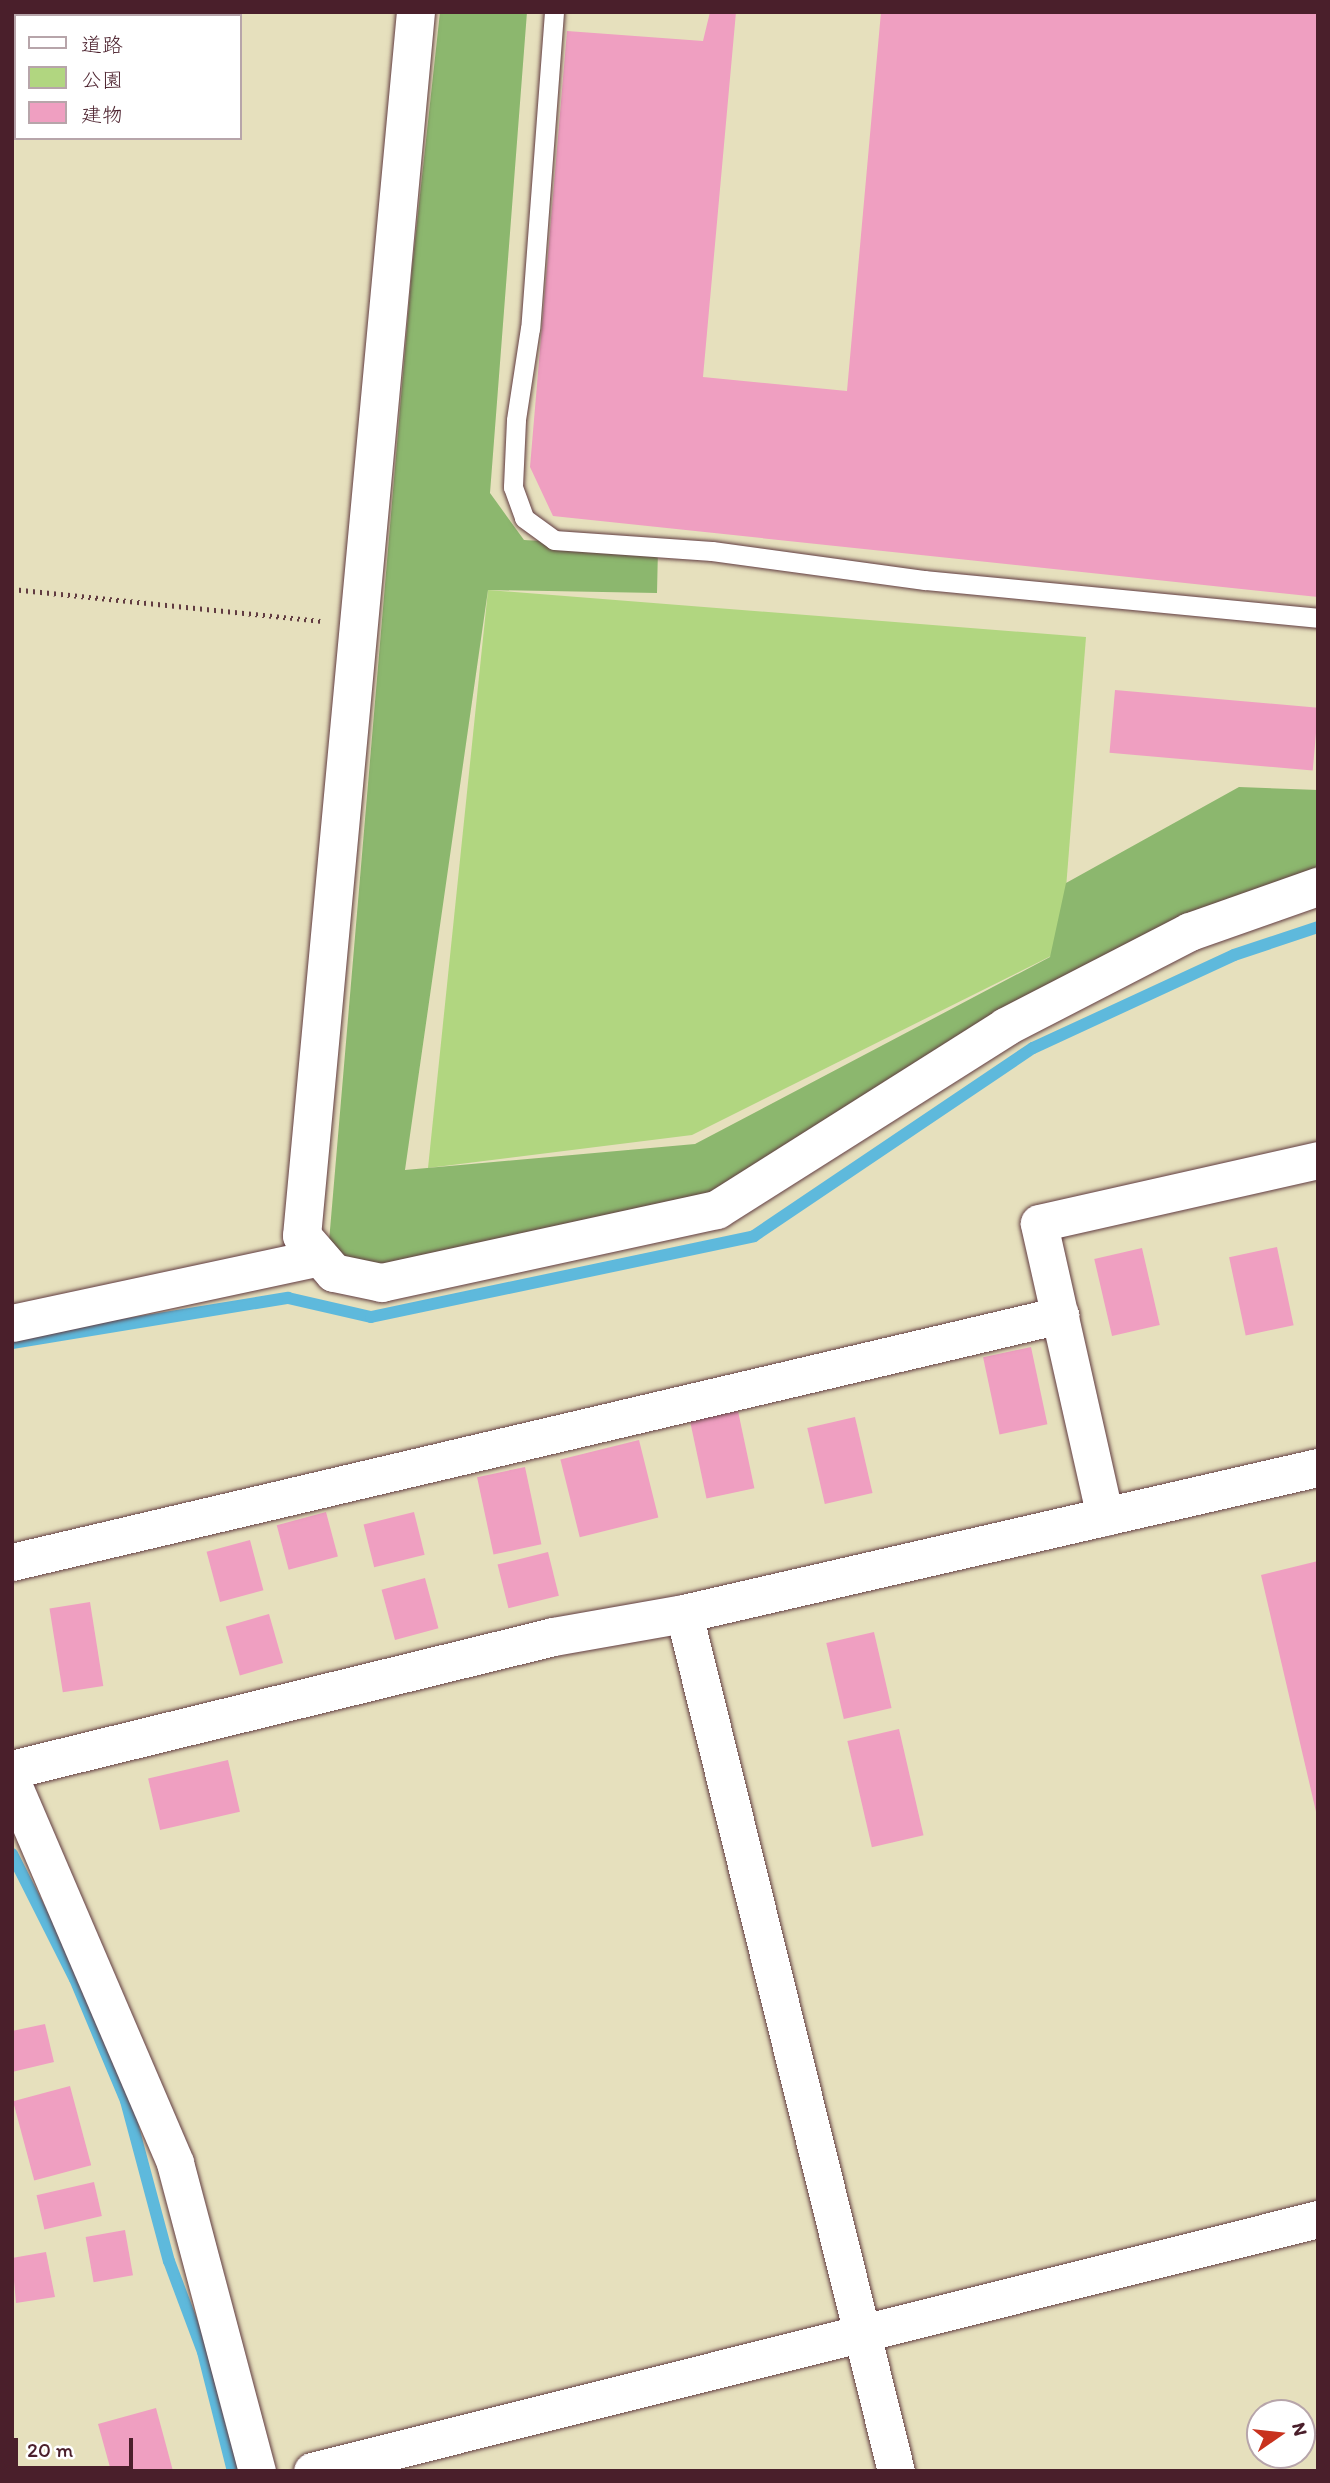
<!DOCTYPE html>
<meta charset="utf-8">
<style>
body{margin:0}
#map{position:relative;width:1330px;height:2483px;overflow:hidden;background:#e6e0bd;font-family:Itim,"Klee One",sans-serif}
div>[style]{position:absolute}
.green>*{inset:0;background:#b1d680}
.forest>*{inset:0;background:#8cb76e}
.stream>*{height:12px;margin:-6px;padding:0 6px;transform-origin:6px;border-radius:6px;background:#5eb9dc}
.building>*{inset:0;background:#ef9fc1;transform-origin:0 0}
.path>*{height:4.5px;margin-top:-2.25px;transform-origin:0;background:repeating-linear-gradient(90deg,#613c41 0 2px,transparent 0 7px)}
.roads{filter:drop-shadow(0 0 2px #613c41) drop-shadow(0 0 2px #613c41)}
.lane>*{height:19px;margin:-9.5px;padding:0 9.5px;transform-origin:9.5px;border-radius:9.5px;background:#fff}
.street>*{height:37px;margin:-18.5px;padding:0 18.5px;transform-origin:18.5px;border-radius:18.5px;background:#fff}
.secondary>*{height:38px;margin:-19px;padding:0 19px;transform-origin:19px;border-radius:19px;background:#fff}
span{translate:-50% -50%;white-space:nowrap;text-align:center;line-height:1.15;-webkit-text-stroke:5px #fff;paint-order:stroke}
.frame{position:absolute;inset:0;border:14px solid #4a1f2b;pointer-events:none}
.legend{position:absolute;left:14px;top:14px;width:228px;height:126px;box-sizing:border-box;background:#fff;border:2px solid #b7a5aa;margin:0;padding:9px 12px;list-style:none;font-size:21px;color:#4a1f2b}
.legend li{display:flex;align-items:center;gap:14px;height:35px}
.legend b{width:35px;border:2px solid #b7a5aa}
.north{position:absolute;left:1246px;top:2399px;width:70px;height:70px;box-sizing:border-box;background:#fff;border:2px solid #b7a5aa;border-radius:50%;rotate:76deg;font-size:19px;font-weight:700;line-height:28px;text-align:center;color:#4a1f2b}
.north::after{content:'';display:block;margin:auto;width:24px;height:32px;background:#c8321e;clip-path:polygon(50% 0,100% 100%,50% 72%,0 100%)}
.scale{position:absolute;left:14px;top:2438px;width:119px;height:32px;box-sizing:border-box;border:4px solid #4a1f2b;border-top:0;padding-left:9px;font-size:21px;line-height:24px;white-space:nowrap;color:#4a1f2b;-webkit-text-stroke:5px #fff;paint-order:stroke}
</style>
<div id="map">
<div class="green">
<i style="clip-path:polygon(488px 590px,1086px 637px,1061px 951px,692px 1135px,428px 1168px)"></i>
</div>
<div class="forest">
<i style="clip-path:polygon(440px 12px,527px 12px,490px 493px,524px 540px,658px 548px,657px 593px,488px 590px,405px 1170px,695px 1144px,1050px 957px,1066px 883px,1239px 787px,1318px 790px,1318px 887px,1190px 932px,705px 1213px,408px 1278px,327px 1265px,412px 268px)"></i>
</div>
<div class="stream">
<i style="left:12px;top:1343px;width:280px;rotate:-9.3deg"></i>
<i style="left:288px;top:1298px;width:85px;rotate:12.9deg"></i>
<i style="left:371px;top:1317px;width:391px;rotate:-11.9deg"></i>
<i style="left:754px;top:1236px;width:336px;rotate:-34deg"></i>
<i style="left:1033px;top:1048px;width:221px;rotate:-24.8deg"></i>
<i style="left:1234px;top:955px;width:89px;rotate:-18.4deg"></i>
<i style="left:12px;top:1854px;width:140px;rotate:63.3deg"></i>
<i style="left:75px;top:1979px;width:132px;rotate:67.3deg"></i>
<i style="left:126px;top:2101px;width:166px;rotate:75deg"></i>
<i style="left:169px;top:2261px;width:97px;rotate:69.5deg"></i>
<i style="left:203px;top:2352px;width:123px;rotate:75.9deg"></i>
</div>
<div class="building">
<i style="clip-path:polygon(710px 12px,736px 12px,703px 377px,847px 391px,881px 12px,1318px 12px,1318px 597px,553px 516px,530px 467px,567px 31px,703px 41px)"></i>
<i style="left:1115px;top:690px;width:204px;height:63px;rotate:5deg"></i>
<i style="left:1277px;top:1247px;width:80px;height:49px;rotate:78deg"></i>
<i style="left:1142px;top:1248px;width:79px;height:49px;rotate:77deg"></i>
<i style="left:1031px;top:1347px;width:79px;height:49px;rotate:78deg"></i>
<i style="left:738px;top:1411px;width:79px;height:49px;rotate:78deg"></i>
<i style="left:855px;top:1417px;width:78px;height:49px;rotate:77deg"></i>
<i style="left:639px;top:1440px;width:80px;height:81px;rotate:76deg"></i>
<i style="left:525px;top:1467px;width:79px;height:49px;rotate:78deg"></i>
<i style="left:326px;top:1512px;width:46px;height:51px;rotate:75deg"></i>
<i style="left:414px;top:1512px;width:44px;height:52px;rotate:76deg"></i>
<i style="left:250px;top:1540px;width:52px;height:45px;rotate:75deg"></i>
<i style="left:548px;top:1552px;width:45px;height:52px;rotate:76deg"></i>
<i style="clip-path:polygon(1318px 1561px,1318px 1816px,1317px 1816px,1261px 1575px)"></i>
<i style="left:425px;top:1578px;width:52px;height:45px;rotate:75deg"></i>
<i style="left:90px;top:1602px;width:85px;height:41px;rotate:81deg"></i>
<i style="left:269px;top:1614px;width:51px;height:45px;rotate:74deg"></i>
<i style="left:874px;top:1632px;width:78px;height:49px;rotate:77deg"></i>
<i style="left:899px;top:1729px;width:109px;height:53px;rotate:77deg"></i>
<i style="left:228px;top:1760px;width:53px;height:82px;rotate:77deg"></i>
<i style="clip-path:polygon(45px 2024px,54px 2062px,12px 2072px,12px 2031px)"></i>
<i style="left:70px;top:2086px;width:82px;height:59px;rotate:75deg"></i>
<i style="left:94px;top:2182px;width:35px;height:59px;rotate:77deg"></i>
<i style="left:125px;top:2230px;width:46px;height:40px;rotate:80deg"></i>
<i style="clip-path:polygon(46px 2252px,55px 2297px,16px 2303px,12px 2258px)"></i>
<i style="clip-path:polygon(156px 2408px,173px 2471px,111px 2471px,98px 2424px)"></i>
<i style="clip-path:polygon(12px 2446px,14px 2446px,18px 2471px,12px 2471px)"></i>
</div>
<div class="path">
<i style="left:12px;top:589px;width:310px;rotate:5.9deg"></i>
</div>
<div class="roads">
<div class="lane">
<i style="left:554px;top:12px;width:317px;rotate:94.3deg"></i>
<i style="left:530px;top:328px;width:93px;rotate:98.7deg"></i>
<i style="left:516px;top:420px;width:67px;rotate:92.6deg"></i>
<i style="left:513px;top:487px;width:33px;rotate:70deg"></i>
<i style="left:524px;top:518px;width:37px;rotate:36deg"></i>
<i style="left:554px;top:540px;width:158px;rotate:4deg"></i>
<i style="left:712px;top:551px;width:215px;rotate:7.8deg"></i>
<i style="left:925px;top:580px;width:395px;rotate:5.5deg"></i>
</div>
<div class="street">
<i style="left:12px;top:1323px;width:315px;rotate:-12.1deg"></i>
<i style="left:1105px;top:1517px;width:301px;rotate:-102.7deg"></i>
<i style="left:1039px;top:1223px;width:286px;rotate:-12.7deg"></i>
<i style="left:12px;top:1562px;width:1077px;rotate:-13.26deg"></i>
<i style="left:684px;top:1614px;width:883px;rotate:76.11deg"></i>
<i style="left:12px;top:1782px;width:414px;rotate:66.8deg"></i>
<i style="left:175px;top:2163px;width:319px;rotate:75.1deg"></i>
<i style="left:312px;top:2471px;width:1037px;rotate:-14.06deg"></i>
</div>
<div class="secondary">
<i style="left:416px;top:12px;width:1229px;rotate:95.32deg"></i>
<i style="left:302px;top:1236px;width:49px;rotate:49.1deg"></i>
<i style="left:334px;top:1273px;width:49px;rotate:11.8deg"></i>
<i style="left:382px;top:1283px;width:343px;rotate:-12.3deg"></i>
<i style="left:717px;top:1210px;width:342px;rotate:-32.3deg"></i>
<i style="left:1006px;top:1027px;width:207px;rotate:-27.3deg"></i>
<i style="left:1190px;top:932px;width:136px;rotate:-19.4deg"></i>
<i style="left:12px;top:1770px;width:558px;rotate:-13.79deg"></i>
<i style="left:554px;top:1637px;width:132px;rotate:-10deg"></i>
<i style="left:684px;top:1614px;width:651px;rotate:-12.97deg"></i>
</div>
</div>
<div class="frame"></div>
<ul class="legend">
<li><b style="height:9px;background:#fff"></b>道路</li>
<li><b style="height:19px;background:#b1d680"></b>公園</li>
<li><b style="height:19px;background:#ef9fc1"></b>建物</li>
</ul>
<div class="north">N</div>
<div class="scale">20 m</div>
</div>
